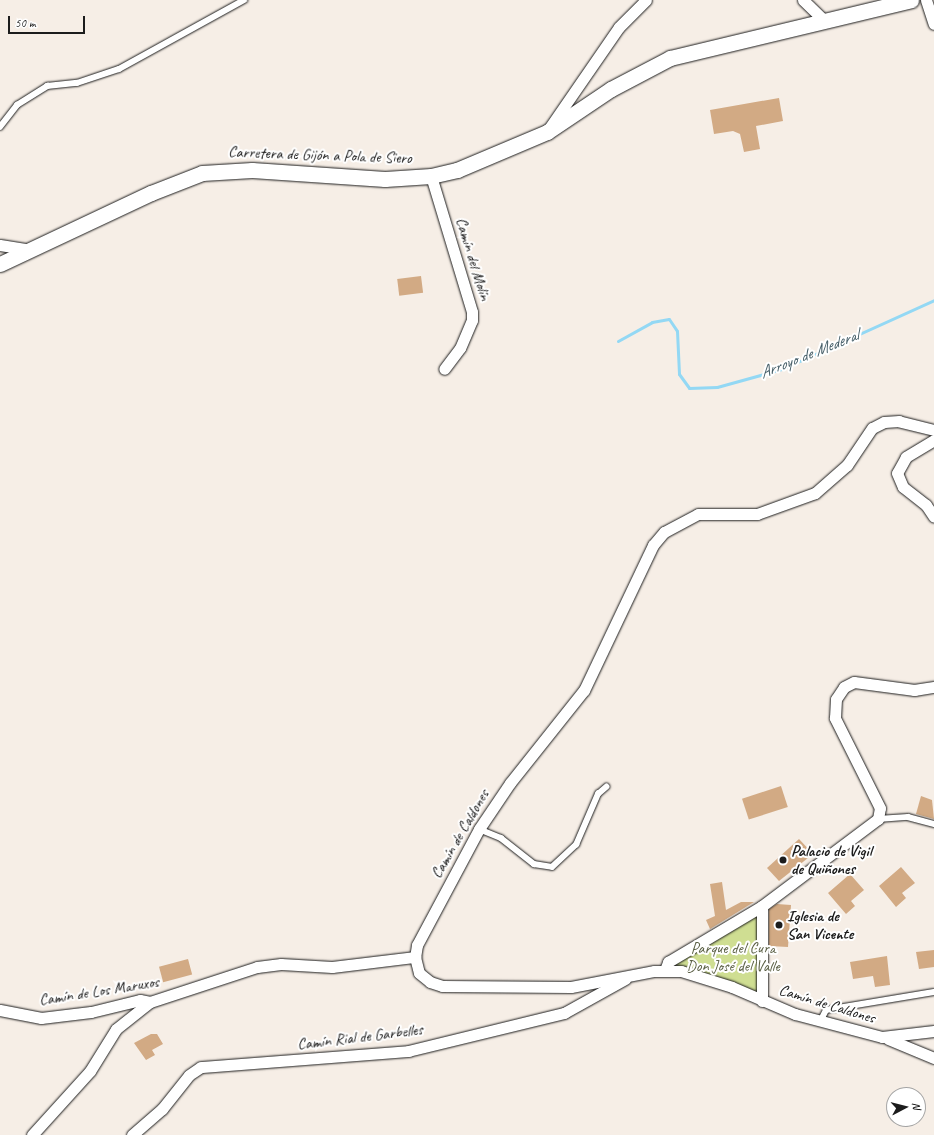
<!DOCTYPE html>
<meta charset="utf-8">
<style>
body{margin:0}
#map{position:relative;width:934px;height:1135px;overflow:hidden;background:#f6eee6;font-family:Caveat,sans-serif}
div>[style]{position:absolute}
.green>*{inset:0;background:#cfde92}
.stream>*{height:3px;margin:-1.5px;padding:0 1.5px;transform-origin:1.5px;border-radius:1.5px;background:#93d8f4}
.building>*{inset:0;background:#d2aa84;transform-origin:0 0}
.roads{filter:drop-shadow(0 0 1px #1c1c1c) drop-shadow(0 0 1px #1c1c1c)}
.lane>*{height:5.5px;margin:-2.75px;padding:0 2.75px;transform-origin:2.75px;border-radius:2.75px;background:#fff}
.street>*{height:11px;margin:-5.5px;padding:0 5.5px;transform-origin:5.5px;border-radius:5.5px;background:#fff}
.secondary>*{height:15px;margin:-7.5px;padding:0 7.5px;transform-origin:7.5px;border-radius:7.5px;background:#fff}
.dots>*{width:11px;height:11px;translate:-50% -50%;box-sizing:border-box;border:2px solid #fff;border-radius:50%}
span{translate:-50% -50%;white-space:nowrap;text-align:center;line-height:1.15;-webkit-text-stroke:4px #fff;paint-order:stroke}
.street-label{font-size:16px;color:#1c1c1c}
.poi-label{font-size:16px;color:#1c1c1c;font-weight:700}
.left{translate:0 -50%;text-align:left}
.park-label{font-size:16px;color:#5b6045}
.water-label{font-size:17px;color:#465e68;font-style:italic}
.north{position:absolute;left:886px;top:1087px;width:40px;height:40px;box-sizing:border-box;background:#fff;border:1px solid #a4a4a4;border-radius:50%;rotate:83deg;font-size:11px;font-weight:700;line-height:16px;text-align:center;color:#1c1c1c}
.north::after{content:'';display:block;margin:auto;width:14px;height:18px;background:#1c1c1c;clip-path:polygon(50% 0,100% 100%,50% 72%,0 100%)}
.scale{position:absolute;left:8px;top:16px;width:77px;height:18px;box-sizing:border-box;border:2px solid #1c1c1c;border-top:0;padding-left:5px;font-size:12px;line-height:14px;white-space:nowrap;color:#1c1c1c;-webkit-text-stroke:3px #fff;paint-order:stroke}
</style>
<div id="map">
<div class="green">
<i style="clip-path:polygon(762px 906px,762px 1001px,668px 962px)"></i>
</div>
<div class="stream">
<i style="left:618px;top:341px;width:39px;rotate:-29deg"></i>
<i style="left:652px;top:322px;width:17px;rotate:-10deg"></i>
<i style="left:669px;top:319px;width:14px;rotate:56deg"></i>
<i style="left:677px;top:331px;width:43px;rotate:87.3deg"></i>
<i style="left:679px;top:374px;width:17px;rotate:54deg"></i>
<i style="left:689px;top:388px;width:28px;rotate:-2deg"></i>
<i style="left:717px;top:387px;width:67px;rotate:-15.5deg"></i>
<i style="left:782px;top:369px;width:167px;rotate:-24.4deg"></i>
</div>
<div class="building">
<i style="clip-path:polygon(779px 98px,783px 121px,756px 126px,760px 149px,744px 152px,740px 134px,733px 131px,714px 134px,710px 110px)"></i>
<i style="left:421px;top:276px;width:17px;height:24px;rotate:83deg"></i>
<i style="left:781px;top:786px;width:22px;height:41px;rotate:72deg"></i>
<i style="clip-path:polygon(921px 796px,932px 800px,934px 819px,916px 814px)"></i>
<i style="clip-path:polygon(799px 839px,813px 854px,779px 881px,767px 868px)"></i>
<i style="clip-path:polygon(901px 867px,915px 883px,902px 893px,906px 898px,896px 907px,879px 886px)"></i>
<i style="clip-path:polygon(850px 874px,864px 890px,851px 901px,855px 906px,846px 914px,828px 893px)"></i>
<i style="clip-path:polygon(722px 882px,726px 910px,741px 902px,754px 902px,710px 929px,706px 920px,715px 916px,710px 884px)"></i>
<i style="clip-path:polygon(777px 904px,791px 905px,788px 947px,769px 946px,769px 909px)"></i>
<i style="clip-path:polygon(934px 950px,934px 967px,919px 969px,916px 952px)"></i>
<i style="clip-path:polygon(887px 956px,890px 985px,875px 987px,873px 976px,853px 979px,850px 962px)"></i>
<i style="left:188px;top:959px;width:16px;height:30px;rotate:75deg"></i>
<i style="clip-path:polygon(151px 1034px,157px 1034px,163px 1044px,152px 1050px,155px 1055px,146px 1060px,134px 1043px)"></i>
</div>
<div class="roads">
<div class="lane">
<i style="left:0;top:127px;width:28px;rotate:-52deg"></i>
<i style="left:17px;top:105px;width:36px;rotate:-32deg"></i>
<i style="left:47px;top:86px;width:30px;rotate:-6deg"></i>
<i style="left:77px;top:83px;width:44px;rotate:-18.4deg"></i>
<i style="left:119px;top:69px;width:143px;rotate:-28.9deg"></i>
<i style="left:878px;top:819px;width:30px;rotate:-4deg"></i>
<i style="left:908px;top:817px;width:27px;rotate:15deg"></i>
<i style="left:479px;top:829px;width:24px;rotate:22deg"></i>
<i style="left:501px;top:838px;width:42px;rotate:38.2deg"></i>
<i style="left:534px;top:864px;width:18px;rotate:9deg"></i>
<i style="left:552px;top:867px;width:33px;rotate:-43deg"></i>
<i style="left:576px;top:845px;width:56px;rotate:-66.7deg"></i>
<i style="left:598px;top:794px;width:11px;rotate:-41deg"></i>
<i style="left:821px;top:1020px;width:11px;rotate:-63deg"></i>
<i style="left:826px;top:1010px;width:109px;rotate:-9.5deg"></i>
</div>
<div class="street">
<i style="left:803px;top:0;width:28px;rotate:44deg"></i>
<i style="left:926px;top:0;width:25px;rotate:72deg"></i>
<i style="left:550px;top:127px;width:121px;rotate:-55.4deg"></i>
<i style="left:619px;top:27px;width:38px;rotate:-45deg"></i>
<i style="left:431px;top:176px;width:142px;rotate:73.2deg"></i>
<i style="left:472px;top:312px;width:8px;rotate:90deg"></i>
<i style="left:472px;top:320px;width:30px;rotate:113deg"></i>
<i style="left:460px;top:348px;width:26px;rotate:127deg"></i>
<i style="left:0;top:245px;width:30px;rotate:9deg"></i>
<i style="left:934px;top:430px;width:36px;rotate:-166deg"></i>
<i style="left:899px;top:421px;width:15px;rotate:176deg"></i>
<i style="left:884px;top:422px;width:13px;rotate:153deg"></i>
<i style="left:872px;top:428px;width:45px;rotate:124deg"></i>
<i style="left:847px;top:465px;width:43px;rotate:138.8deg"></i>
<i style="left:815px;top:493px;width:62px;rotate:160.1deg"></i>
<i style="left:757px;top:514px;width:59px;rotate:180deg"></i>
<i style="left:698px;top:514px;width:38px;rotate:152deg"></i>
<i style="left:664px;top:532px;width:17px;rotate:130deg"></i>
<i style="left:653px;top:545px;width:161px;rotate:115.4deg"></i>
<i style="left:584px;top:690px;width:119px;rotate:128.5deg"></i>
<i style="left:510px;top:783px;width:55px;rotate:124deg"></i>
<i style="left:479px;top:829px;width:132px;rotate:118.1deg"></i>
<i style="left:417px;top:945px;width:12px;rotate:99deg"></i>
<i style="left:415px;top:957px;width:16px;rotate:76deg"></i>
<i style="left:419px;top:973px;width:14px;rotate:39deg"></i>
<i style="left:430px;top:982px;width:13px;rotate:18deg"></i>
<i style="left:442px;top:986px;width:129px;rotate:0.4deg"></i>
<i style="left:571px;top:987px;width:85px;rotate:-10.9deg"></i>
<i style="left:654px;top:971px;width:27px"></i>
<i style="left:681px;top:971px;width:53px;rotate:17.4deg"></i>
<i style="left:732px;top:987px;width:69px;rotate:23.2deg"></i>
<i style="left:795px;top:1014px;width:90px;rotate:14.8deg"></i>
<i style="left:882px;top:1037px;width:52px;rotate:-6.6deg"></i>
<i style="left:934px;top:440px;width:33px;rotate:149deg"></i>
<i style="left:906px;top:457px;width:18px;rotate:119deg"></i>
<i style="left:897px;top:473px;width:15px;rotate:67deg"></i>
<i style="left:903px;top:487px;width:29px;rotate:38deg"></i>
<i style="left:926px;top:505px;width:14px;rotate:56deg"></i>
<i style="left:762px;top:906px;width:95px;rotate:90deg"></i>
<i style="left:665px;top:970px;width:9px;rotate:-69deg"></i>
<i style="left:668px;top:962px;width:109px;rotate:-30.8deg"></i>
<i style="left:762px;top:906px;width:145px;rotate:-36.9deg"></i>
<i style="left:878px;top:819px;width:11px;rotate:-80deg"></i>
<i style="left:880px;top:808px;width:101px;rotate:-116.6deg"></i>
<i style="left:835px;top:718px;width:19px;rotate:-87deg"></i>
<i style="left:836px;top:699px;width:14px;rotate:-56deg"></i>
<i style="left:844px;top:687px;width:11px;rotate:-27deg"></i>
<i style="left:854px;top:682px;width:61px;rotate:7.6deg"></i>
<i style="left:914px;top:690px;width:20px;rotate:-9deg"></i>
<i style="left:0;top:1010px;width:42px;rotate:11deg"></i>
<i style="left:41px;top:1018px;width:50px;rotate:-6.8deg"></i>
<i style="left:91px;top:1012px;width:50px;rotate:-13.8deg"></i>
<i style="left:140px;top:1000px;width:10px;rotate:11deg"></i>
<i style="left:150px;top:1002px;width:113px;rotate:-18.1deg"></i>
<i style="left:257px;top:967px;width:24px;rotate:-7deg"></i>
<i style="left:281px;top:964px;width:51px;rotate:3.4deg"></i>
<i style="left:332px;top:967px;width:84px;rotate:-6.9deg"></i>
<i style="left:888px;top:1039px;width:50px;rotate:22.4deg"></i>
<i style="left:32px;top:1135px;width:86px;rotate:-47.8deg"></i>
<i style="left:90px;top:1071px;width:49px;rotate:-58.2deg"></i>
<i style="left:116px;top:1029px;width:43px;rotate:-38.5deg"></i>
<i style="left:132px;top:1135px;width:40px;rotate:-41deg"></i>
<i style="left:162px;top:1109px;width:43px;rotate:-51.5deg"></i>
<i style="left:189px;top:1075px;width:14px;rotate:-34deg"></i>
<i style="left:201px;top:1067px;width:208px;rotate:-4.4deg"></i>
<i style="left:408px;top:1051px;width:161px;rotate:-13.7deg"></i>
<i style="left:564px;top:1013px;width:70px;rotate:-29.1deg"></i>
</div>
<div class="secondary">
<i style="left:0;top:264px;width:167px;rotate:-25.2deg"></i>
<i style="left:151px;top:193px;width:55px;rotate:-21.4deg"></i>
<i style="left:202px;top:173px;width:50px;rotate:-3.4deg"></i>
<i style="left:252px;top:170px;width:133px;rotate:3.9deg"></i>
<i style="left:385px;top:179px;width:46px;rotate:-3.7deg"></i>
<i style="left:431px;top:176px;width:27px;rotate:-13deg"></i>
<i style="left:457px;top:170px;width:98px;rotate:-22.9deg"></i>
<i style="left:547px;top:132px;width:77px;rotate:-33.9deg"></i>
<i style="left:611px;top:89px;width:67px;rotate:-27.7deg"></i>
<i style="left:670px;top:58px;width:248px;rotate:-13.5deg"></i>
</div>
</div>
<div class="dots">
<i style="left:783px;top:860px;background:#1c1c1c"></i>
<i style="left:779px;top:925px;background:#1c1c1c"></i>
</div>
<div class="street-label">
<span style="left:320px;top:155px;rotate:2deg">Carretera de Gijón a Pola de Siero</span>
<span style="left:473px;top:259px;rotate:73deg">Camín del Molín</span>
<span style="left:460px;top:834px;rotate:-60deg">Camín de Caldones</span>
<span style="left:99px;top:991px;rotate:-9deg">Camín de Los Maruxos</span>
<span style="left:827px;top:1004px;rotate:17deg">Camín de Caldones</span>
<span style="left:360px;top:1037px;rotate:-7deg">Camín Rial de Garbelles</span>
</div>
<div class="poi-label">
<span class="left" style="left:791px;top:860px">Palacio de Vigil<br>de Quiñones</span>
<span class="left" style="left:787px;top:925px">Iglesia de<br>San Vicente</span>
</div>
<div class="park-label">
<span style="left:733px;top:957px">Parque del Cura<br>Don José del Valle</span>
</div>
<div class="water-label">
<span style="left:809px;top:354px;rotate:-22deg">Arroyo de Mederal</span>
</div>
<div class="north">N</div>
<div class="scale">50 m</div>
</div>
